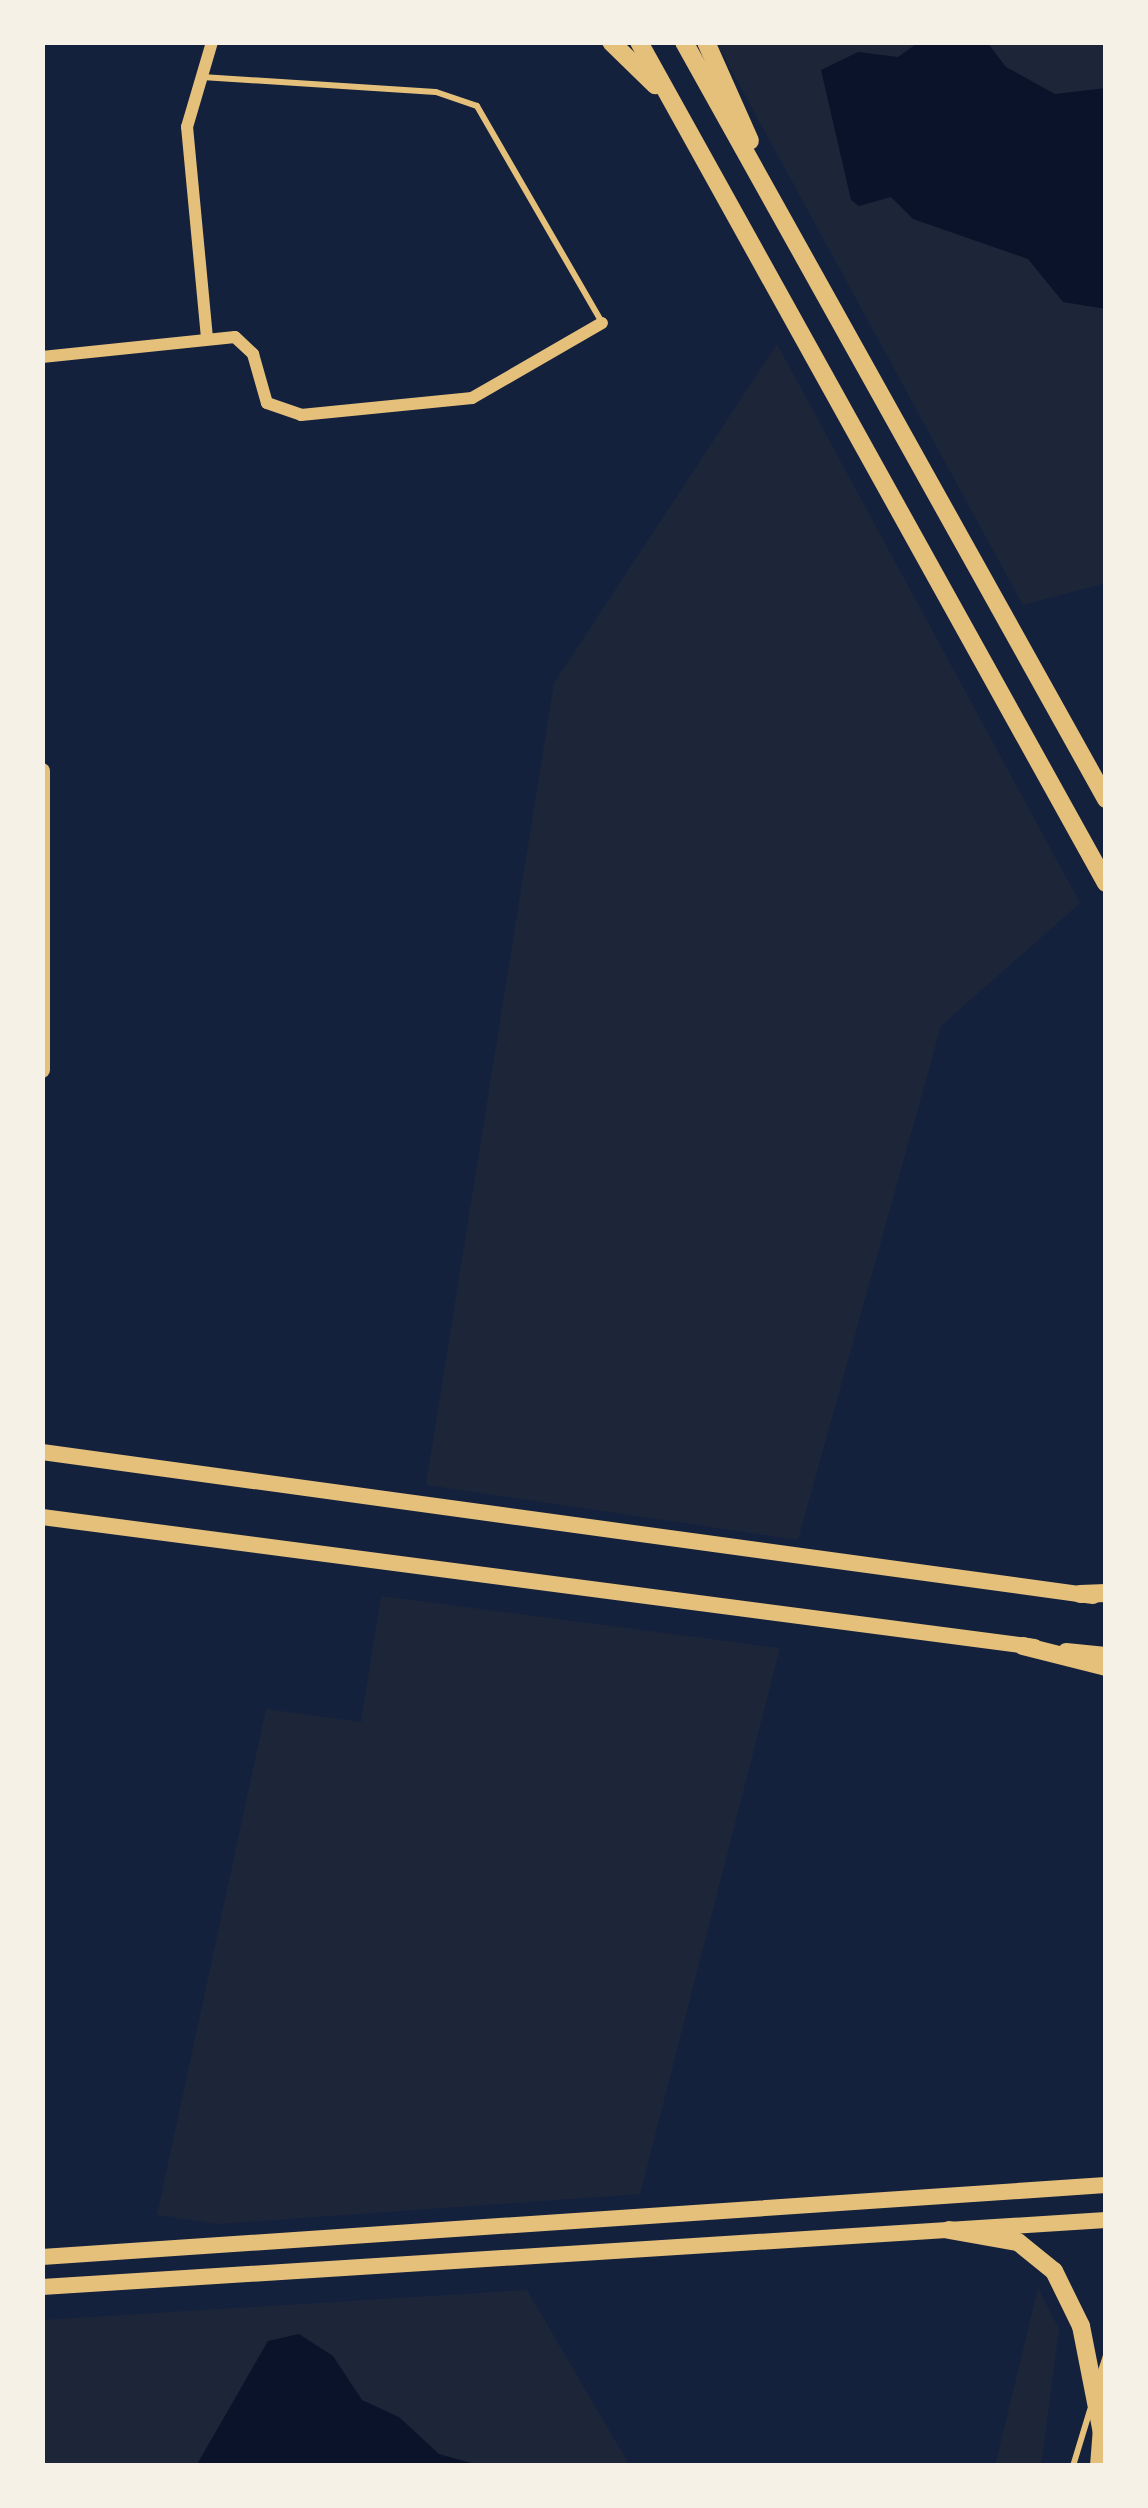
<!DOCTYPE html>
<style>
body{margin:0}
#map{position:relative;width:1148px;height:2508px;overflow:hidden;background:#14213d;font-family:"PT Sans",sans-serif}
div>[style]{position:absolute}
.green>*{inset:0;background:#1d2539}
.water>*{inset:0;background:#0b132b}
.service>*{height:6px;margin:-3px;padding:0 3px;transform-origin:3px;border-radius:3px;background:#e5c07b}
.minor>*{height:12px;margin:-6px;padding:0 6px;transform-origin:6px;border-radius:6px;background:#e5c07b}
.secondary>*{height:16px;margin:-8px;padding:0 8px;transform-origin:8px;border-radius:8px;background:#e5c07b}
.primary>*{height:18px;margin:-9px;padding:0 9px;transform-origin:9px;border-radius:9px;background:#e5c07b}
span{translate:-50% -50%;white-space:nowrap;text-align:center;line-height:1.15;-webkit-text-stroke:12px #f6f1e7;paint-order:stroke}
.frame{position:absolute;inset:0;border:45px solid #f6f1e7;pointer-events:none}
</style>
<div id="map">
<div class="green">
<i style="clip-path:polygon(716px 42px,1106px 42px,1106px 583px,1023px 605px)"></i>
<i style="clip-path:polygon(777px 344px,1080px 903px,941px 1026px,798px 1540px,426px 1485px,554px 683px)"></i>
<i style="clip-path:polygon(381px 1596px,780px 1648px,640px 2194px,219px 2224px,157px 2215px,266px 1709px,361px 1722px)"></i>
<i style="clip-path:polygon(1038px 2288px,1059px 2329px,1041px 2466px,995px 2466px)"></i>
<i style="clip-path:polygon(527px 2290px,630px 2466px,42px 2466px,42px 2320px)"></i>
</div>
<div class="water">
<i style="clip-path:polygon(919px 42px,987px 42px,1006px 67px,1055px 94px,1106px 88px,1106px 309px,1063px 302px,1028px 259px,913px 219px,891px 197px,859px 206px,851px 200px,821px 70px,858px 52px,898px 57px)"></i>
<i style="clip-path:polygon(299px 2334px,333px 2356px,362px 2400px,399px 2417px,439px 2454px,482px 2466px,196px 2466px,268px 2341px)"></i>
</div>
<div class="service">
<i style="left:202px;top:77px;width:234px;rotate:3.7deg"></i>
<i style="left:436px;top:92px;width:43px;rotate:18.9deg"></i>
<i style="left:477px;top:106px;width:248px;rotate:60deg"></i>
<i style="left:1100px;top:2374px;width:20px;rotate:-72deg"></i>
<i style="left:1073px;top:2466px;width:59px;rotate:-73.1deg"></i>
</div>
<div class="minor">
<i style="left:207px;top:338px;width:212px;rotate:-95.4deg"></i>
<i style="left:187px;top:127px;width:89px;rotate:-73.6deg"></i>
<i style="left:42px;top:357px;width:194px;rotate:-5.9deg"></i>
<i style="left:235px;top:337px;width:25px;rotate:43deg"></i>
<i style="left:253px;top:354px;width:51px;rotate:74.1deg"></i>
<i style="left:267px;top:403px;width:36px;rotate:19deg"></i>
<i style="left:301px;top:415px;width:172px;rotate:-5.7deg"></i>
<i style="left:472px;top:398px;width:150px;rotate:-30deg"></i>
</div>
<div class="secondary">
<i style="left:42px;top:771px;width:299px;rotate:90deg"></i>
<i style="left:42px;top:1452px;width:1061px;rotate:7.8deg"></i>
<i style="left:42px;top:1517px;width:1001px;rotate:7.46deg"></i>
<i style="left:1066px;top:1651px;width:40px;rotate:5.7deg"></i>
<i style="left:42px;top:2257px;width:1066px;rotate:-3.87deg"></i>
<i style="left:42px;top:2287px;width:1066px;rotate:-3.6deg"></i>
</div>
<div class="primary">
<i style="left:611px;top:42px;width:62px;rotate:44.3deg"></i>
<i style="left:639px;top:42px;width:962px;rotate:60.96deg"></i>
<i style="left:684px;top:42px;width:867px;rotate:60.86deg"></i>
<i style="left:706px;top:42px;width:108px;rotate:66deg"></i>
<i style="left:1080px;top:1594px;width:26px;rotate:-2deg"></i>
<i style="left:1023px;top:1646px;width:86px;rotate:14.2deg"></i>
<i style="left:949px;top:2230px;width:70px;rotate:9.9deg"></i>
<i style="left:1018px;top:2242px;width:46px;rotate:38.9deg"></i>
<i style="left:1054px;top:2271px;width:61px;rotate:63.9deg"></i>
<i style="left:1081px;top:2326px;width:109px;rotate:78.9deg"></i>
<i style="left:1099px;top:2466px;width:89px;rotate:-85.5deg"></i>
</div>
<div class="frame"></div>
</div>
